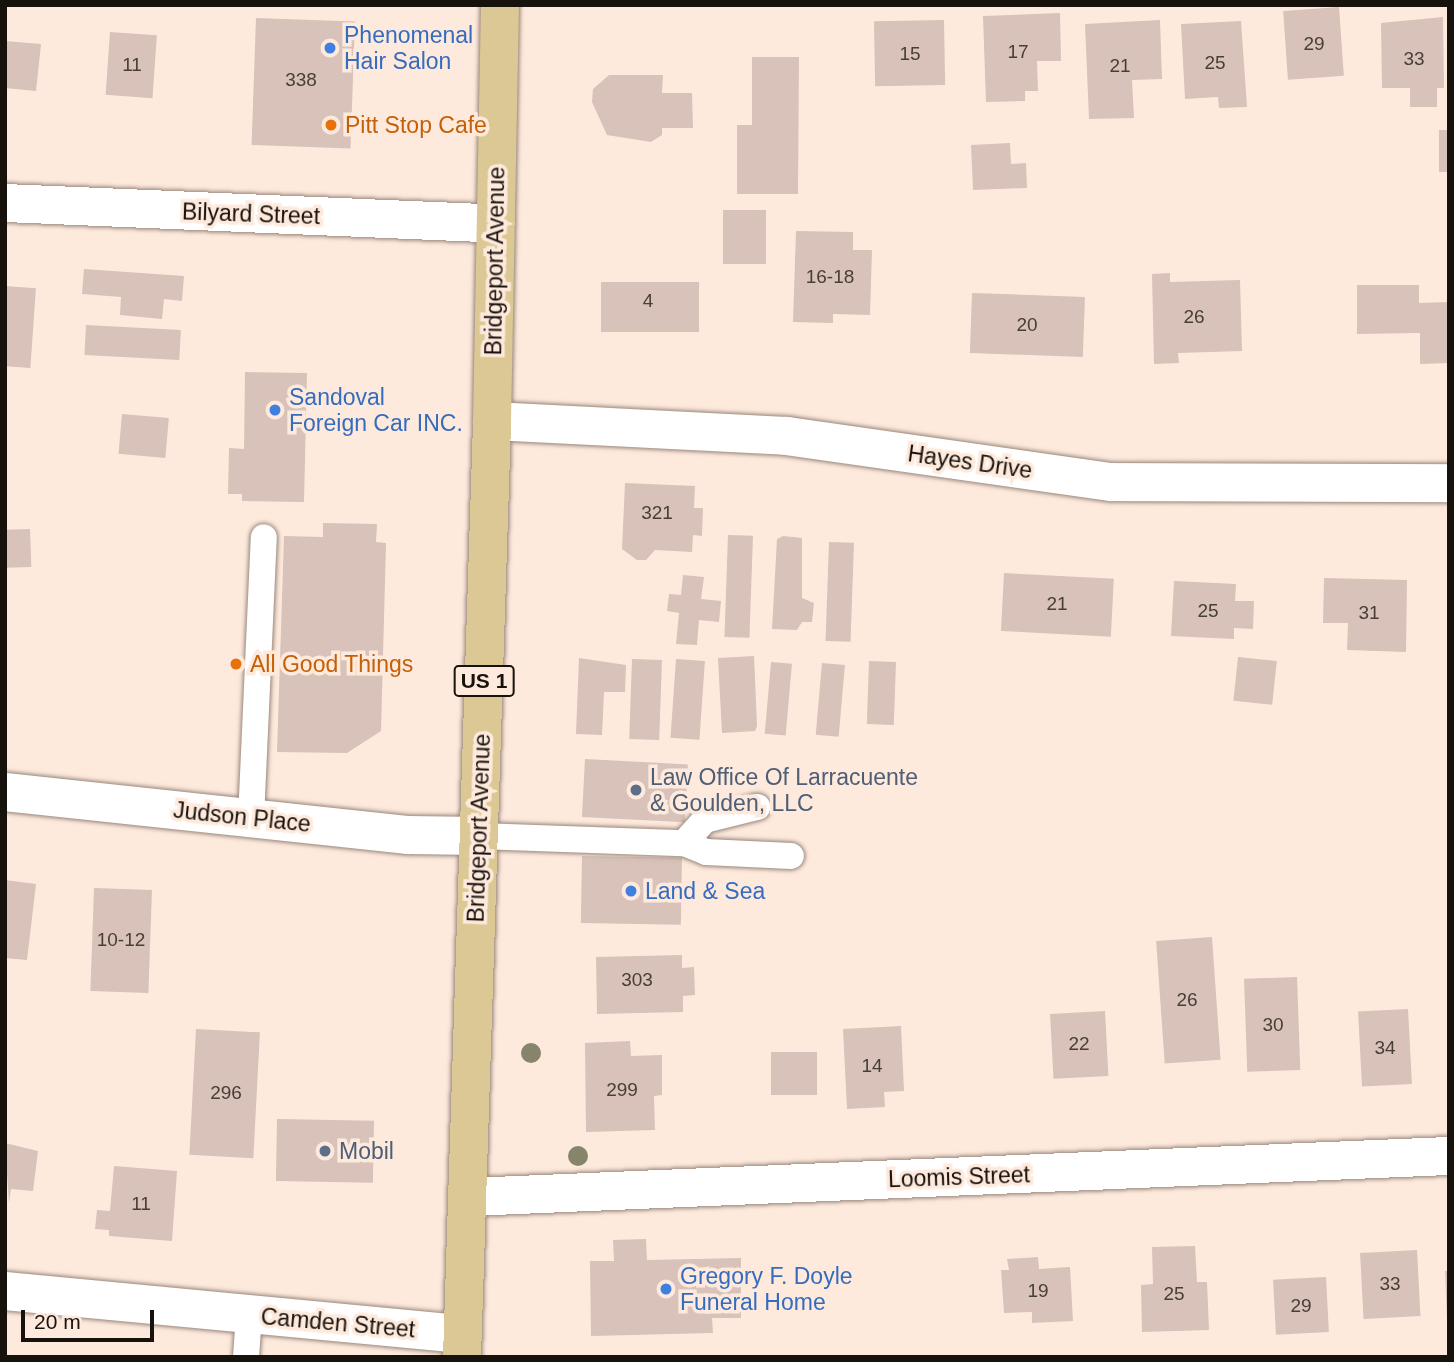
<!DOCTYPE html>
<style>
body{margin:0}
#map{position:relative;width:1454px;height:1362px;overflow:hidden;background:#feeadd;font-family:Helvetica,sans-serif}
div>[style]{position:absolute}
.building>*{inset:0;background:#d8c2b9;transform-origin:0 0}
.roads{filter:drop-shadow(0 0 2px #99877b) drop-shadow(0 0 2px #99877b)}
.service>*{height:26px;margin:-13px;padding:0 13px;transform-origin:13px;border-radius:13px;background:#fff}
.minor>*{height:38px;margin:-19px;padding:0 19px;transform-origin:19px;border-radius:19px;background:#fff}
.primary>*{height:38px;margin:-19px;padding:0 19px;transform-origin:19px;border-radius:19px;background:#dcc894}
.trees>*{width:20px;height:20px;margin:-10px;border-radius:50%;background:#86856c}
.dots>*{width:19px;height:19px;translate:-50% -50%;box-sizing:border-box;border:4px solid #feeadd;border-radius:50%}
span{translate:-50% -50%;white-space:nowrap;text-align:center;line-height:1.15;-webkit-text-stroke:7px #feeadd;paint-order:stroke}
.number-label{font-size:19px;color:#483e38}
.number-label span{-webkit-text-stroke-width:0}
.shield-label span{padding:2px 5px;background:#feeadd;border:2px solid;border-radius:5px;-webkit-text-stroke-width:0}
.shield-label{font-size:21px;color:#18120d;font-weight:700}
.shop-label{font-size:23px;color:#366cbe}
.left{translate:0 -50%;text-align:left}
.food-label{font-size:23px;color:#c56008}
.street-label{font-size:23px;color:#18120d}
.service-label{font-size:23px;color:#4e5e75}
.frame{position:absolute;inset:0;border:7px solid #18120d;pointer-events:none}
.scale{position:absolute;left:21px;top:1310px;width:133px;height:32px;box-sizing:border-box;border:4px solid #18120d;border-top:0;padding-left:9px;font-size:21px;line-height:24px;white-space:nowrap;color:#18120d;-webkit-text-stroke:5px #feeadd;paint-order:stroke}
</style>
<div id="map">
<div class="building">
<i style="left:1339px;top:7px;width:69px;height:56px;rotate:86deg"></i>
<i style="clip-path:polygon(1060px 13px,1061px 61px,1037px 61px,1038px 91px,1025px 91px,1025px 101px,986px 102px,983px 16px)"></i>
<i style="clip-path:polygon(1443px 17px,1444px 88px,1437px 88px,1437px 107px,1410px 107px,1410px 88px,1382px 88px,1381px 23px)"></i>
<i style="left:256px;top:18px;width:99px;height:127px;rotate:2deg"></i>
<i style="left:944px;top:20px;width:65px;height:70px;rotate:89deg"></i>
<i style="clip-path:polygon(1160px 20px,1162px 79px,1132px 80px,1134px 118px,1089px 119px,1085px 24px)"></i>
<i style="clip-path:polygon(1241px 21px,1247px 107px,1219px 108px,1218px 97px,1185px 99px,1181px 24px)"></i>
<i style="left:110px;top:32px;width:47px;height:63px;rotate:4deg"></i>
<i style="clip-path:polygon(5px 41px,41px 44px,36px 91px,5px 88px)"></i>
<i style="clip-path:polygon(752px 57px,799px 57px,798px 194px,737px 194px,737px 125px,752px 125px)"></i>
<i style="clip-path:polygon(609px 75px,663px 75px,662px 93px,692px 93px,693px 128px,662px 128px,662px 135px,651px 142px,607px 135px,592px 102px,593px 89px)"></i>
<i style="left:1439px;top:130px;width:10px;height:42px"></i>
<i style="clip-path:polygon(1010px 143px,1011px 164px,1026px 163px,1027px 188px,973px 190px,971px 145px)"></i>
<i style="left:723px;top:210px;width:43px;height:54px"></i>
<i style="clip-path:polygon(796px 231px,853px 232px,853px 250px,872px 250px,870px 315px,833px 314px,833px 323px,793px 322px)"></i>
<i style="clip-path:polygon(84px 269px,184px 276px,182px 301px,164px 299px,162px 319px,120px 315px,121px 297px,82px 294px)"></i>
<i style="clip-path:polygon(1170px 273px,1170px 282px,1240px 280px,1242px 351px,1178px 353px,1179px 363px,1154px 364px,1152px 274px)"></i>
<i style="left:601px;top:282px;width:98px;height:50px"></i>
<i style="clip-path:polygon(1357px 285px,1419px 285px,1419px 303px,1449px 302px,1449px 363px,1420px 364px,1420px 333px,1357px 334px)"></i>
<i style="left:5px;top:286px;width:31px;height:80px;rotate:4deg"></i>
<i style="left:972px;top:293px;width:113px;height:60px;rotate:2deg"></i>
<i style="left:86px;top:325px;width:95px;height:30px;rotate:3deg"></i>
<i style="clip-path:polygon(245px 372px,307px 373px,304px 502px,242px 501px,242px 494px,228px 494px,229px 448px,244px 449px)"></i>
<i style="left:122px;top:414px;width:47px;height:40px;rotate:5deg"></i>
<i style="clip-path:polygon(625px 483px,695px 486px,694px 508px,703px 508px,702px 536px,693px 535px,692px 552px,655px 550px,646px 560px,637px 560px,622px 549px)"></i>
<i style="clip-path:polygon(323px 523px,377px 524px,376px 542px,386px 543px,381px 731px,347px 753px,277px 752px,284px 536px,323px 537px)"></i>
<i style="left:30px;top:529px;width:38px;height:25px;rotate:88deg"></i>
<i style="left:728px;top:535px;width:25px;height:102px;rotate:2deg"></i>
<i style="clip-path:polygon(783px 536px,802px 538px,802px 598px,814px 603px,812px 622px,802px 622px,797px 630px,772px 629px,777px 539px)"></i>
<i style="left:829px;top:542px;width:25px;height:99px;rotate:2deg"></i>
<i style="left:1004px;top:573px;width:110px;height:58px;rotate:3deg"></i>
<i style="clip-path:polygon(683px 575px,704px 577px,701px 599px,721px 601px,719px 622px,699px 620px,697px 645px,676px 644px,679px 613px,667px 611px,669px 594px,681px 595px)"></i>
<i style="clip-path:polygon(1324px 578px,1407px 580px,1406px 652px,1347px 650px,1348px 623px,1323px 623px)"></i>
<i style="clip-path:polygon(1174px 581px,1236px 584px,1235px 601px,1254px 601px,1253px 629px,1234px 628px,1234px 639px,1171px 636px)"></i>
<i style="clip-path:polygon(754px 656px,757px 726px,755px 731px,722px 733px,718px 658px)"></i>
<i style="left:1238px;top:657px;width:39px;height:44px;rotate:6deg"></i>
<i style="clip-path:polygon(579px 658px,626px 665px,625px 692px,604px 692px,602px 735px,576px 734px)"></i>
<i style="left:632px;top:659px;width:30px;height:80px;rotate:2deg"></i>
<i style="left:676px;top:659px;width:29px;height:79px;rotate:4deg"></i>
<i style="left:869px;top:661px;width:27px;height:63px;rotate:2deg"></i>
<i style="left:771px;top:662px;width:21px;height:72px;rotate:5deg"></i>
<i style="left:822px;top:663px;width:23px;height:72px;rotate:5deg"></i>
<i style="left:585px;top:759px;width:103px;height:58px;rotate:3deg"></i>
<i style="left:582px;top:856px;width:100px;height:67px;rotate:1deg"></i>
<i style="clip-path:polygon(5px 880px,36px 884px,27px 960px,5px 958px)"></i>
<i style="left:94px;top:888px;width:58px;height:103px;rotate:2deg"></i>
<i style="left:1212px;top:937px;width:123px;height:56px;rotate:86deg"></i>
<i style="clip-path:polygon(682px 955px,682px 968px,694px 967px,695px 995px,683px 996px,683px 1012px,597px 1014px,596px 957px)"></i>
<i style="left:1297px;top:977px;width:93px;height:53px;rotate:88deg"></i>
<i style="left:1408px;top:1009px;width:75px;height:50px;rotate:87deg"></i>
<i style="left:1105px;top:1011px;width:65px;height:55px;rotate:87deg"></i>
<i style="clip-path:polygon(901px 1026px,904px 1091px,884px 1092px,885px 1107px,847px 1109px,843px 1029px)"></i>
<i style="left:196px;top:1029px;width:64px;height:126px;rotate:3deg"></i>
<i style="clip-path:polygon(630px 1041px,631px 1056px,662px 1055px,662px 1095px,654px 1096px,655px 1130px,586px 1132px,585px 1043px)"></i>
<i style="left:817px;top:1052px;width:43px;height:46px;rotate:90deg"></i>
<i style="left:277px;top:1119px;width:97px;height:62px;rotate:1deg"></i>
<i style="clip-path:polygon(5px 1143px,38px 1151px,33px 1191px,11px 1189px,9px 1203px)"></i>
<i style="clip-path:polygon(114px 1166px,177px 1171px,172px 1241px,109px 1236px,109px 1230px,95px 1229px,97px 1210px,110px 1211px)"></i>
<i style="clip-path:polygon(646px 1239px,647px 1260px,741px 1258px,741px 1318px,712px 1318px,713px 1333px,591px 1336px,590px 1261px,614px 1261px,613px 1240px)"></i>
<i style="clip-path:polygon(1195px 1246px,1197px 1282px,1207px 1282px,1209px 1330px,1142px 1332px,1141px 1285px,1153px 1284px,1152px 1247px)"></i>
<i style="left:1417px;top:1250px;width:66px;height:57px;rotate:87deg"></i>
<i style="clip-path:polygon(1038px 1257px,1039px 1269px,1070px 1267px,1073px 1321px,1032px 1323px,1032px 1312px,1004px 1313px,1001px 1270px,1009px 1270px,1007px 1259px)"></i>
<i style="clip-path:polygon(1445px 1271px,1449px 1271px,1449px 1319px,1447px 1319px)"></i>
<i style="left:1326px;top:1277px;width:55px;height:53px;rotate:87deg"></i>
</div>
<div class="roads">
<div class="service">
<i style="left:251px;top:819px;width:282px;rotate:-87.4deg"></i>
<i style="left:479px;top:836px;width:205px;rotate:2deg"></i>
<i style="left:684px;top:843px;width:31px;rotate:-48deg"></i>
<i style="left:705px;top:820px;width:54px;rotate:-14deg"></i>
<i style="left:684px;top:843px;width:24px;rotate:22deg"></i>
<i style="left:706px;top:852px;width:85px;rotate:2.7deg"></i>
<i style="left:246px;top:1357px;width:43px;rotate:-86deg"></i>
</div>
<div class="minor">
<i style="left:5px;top:203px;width:491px;rotate:2.4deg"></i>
<i style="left:492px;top:421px;width:295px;rotate:2.9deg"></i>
<i style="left:787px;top:436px;width:327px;rotate:8.1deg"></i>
<i style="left:1111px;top:482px;width:338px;rotate:0.2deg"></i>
<i style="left:5px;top:792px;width:406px;rotate:6.1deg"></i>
<i style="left:409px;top:835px;width:70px;rotate:0.8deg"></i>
<i style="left:470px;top:1197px;width:980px;rotate:-2.4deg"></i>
<i style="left:5px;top:1291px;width:459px;rotate:5.4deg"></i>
</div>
<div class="primary">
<i style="left:462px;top:1357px;width:936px;rotate:-88.16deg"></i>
<i style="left:492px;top:421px;width:416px;rotate:-88.9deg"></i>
</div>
</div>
<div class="trees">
<i style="left:531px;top:1053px"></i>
<i style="left:578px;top:1156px"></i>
</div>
<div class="dots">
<i style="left:330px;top:48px;background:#3f7fe0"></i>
<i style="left:331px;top:125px;background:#e8710a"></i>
<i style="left:275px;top:410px;background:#3f7fe0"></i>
<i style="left:236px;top:664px;background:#e8710a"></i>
<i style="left:636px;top:790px;background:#5c6f8a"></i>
<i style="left:631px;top:891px;background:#3f7fe0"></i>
<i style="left:325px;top:1151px;background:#5c6f8a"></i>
<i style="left:666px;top:1289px;background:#3f7fe0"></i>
</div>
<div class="number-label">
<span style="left:1314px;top:44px">29</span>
<span style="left:1018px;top:52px">17</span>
<span style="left:910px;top:54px">15</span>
<span style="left:1414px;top:59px">33</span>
<span style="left:1215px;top:63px">25</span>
<span style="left:132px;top:65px">11</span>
<span style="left:1120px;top:66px">21</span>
<span style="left:301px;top:80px">338</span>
<span style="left:830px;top:277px">16-18</span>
<span style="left:648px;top:301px">4</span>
<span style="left:1194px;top:317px">26</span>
<span style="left:1027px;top:325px">20</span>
<span style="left:657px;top:513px">321</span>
<span style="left:1057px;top:604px">21</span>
<span style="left:1208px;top:611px">25</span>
<span style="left:1369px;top:613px">31</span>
<span style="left:121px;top:940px">10-12</span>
<span style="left:637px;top:980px">303</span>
<span style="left:1187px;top:1000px">26</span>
<span style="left:1273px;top:1025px">30</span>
<span style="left:1079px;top:1044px">22</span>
<span style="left:1385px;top:1048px">34</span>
<span style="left:872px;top:1066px">14</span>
<span style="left:622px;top:1090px">299</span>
<span style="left:226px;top:1093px">296</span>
<span style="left:141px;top:1204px">11</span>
<span style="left:1390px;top:1284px">33</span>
<span style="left:1038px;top:1291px">19</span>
<span style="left:1174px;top:1294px">25</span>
<span style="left:1301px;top:1306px">29</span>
</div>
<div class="shield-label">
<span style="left:484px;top:681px">US 1</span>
</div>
<div class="shop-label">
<span class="left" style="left:344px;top:48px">Phenomenal<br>Hair Salon</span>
<span class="left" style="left:289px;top:410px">Sandoval<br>Foreign Car INC.</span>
<span class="left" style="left:645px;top:891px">Land &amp; Sea</span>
<span class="left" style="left:680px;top:1289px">Gregory F. Doyle<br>Funeral Home</span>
</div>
<div class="food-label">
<span class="left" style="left:345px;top:125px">Pitt Stop Cafe</span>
<span class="left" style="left:250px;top:664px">All Good Things</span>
</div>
<div class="street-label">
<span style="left:251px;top:214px;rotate:2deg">Bilyard Street</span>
<span style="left:495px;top:261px;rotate:-89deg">Bridgeport Avenue</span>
<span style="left:970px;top:462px;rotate:8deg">Hayes Drive</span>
<span style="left:242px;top:817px;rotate:6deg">Judson Place</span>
<span style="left:479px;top:828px;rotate:-88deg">Bridgeport Avenue</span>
<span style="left:959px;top:1177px;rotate:-2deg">Loomis Street</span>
<span style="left:338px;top:1323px;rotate:5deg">Camden Street</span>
</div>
<div class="service-label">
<span class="left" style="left:650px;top:790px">Law Office Of Larracuente<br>&amp; Goulden, LLC</span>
<span class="left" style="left:339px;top:1151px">Mobil</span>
</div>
<div class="frame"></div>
<div class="scale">20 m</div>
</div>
